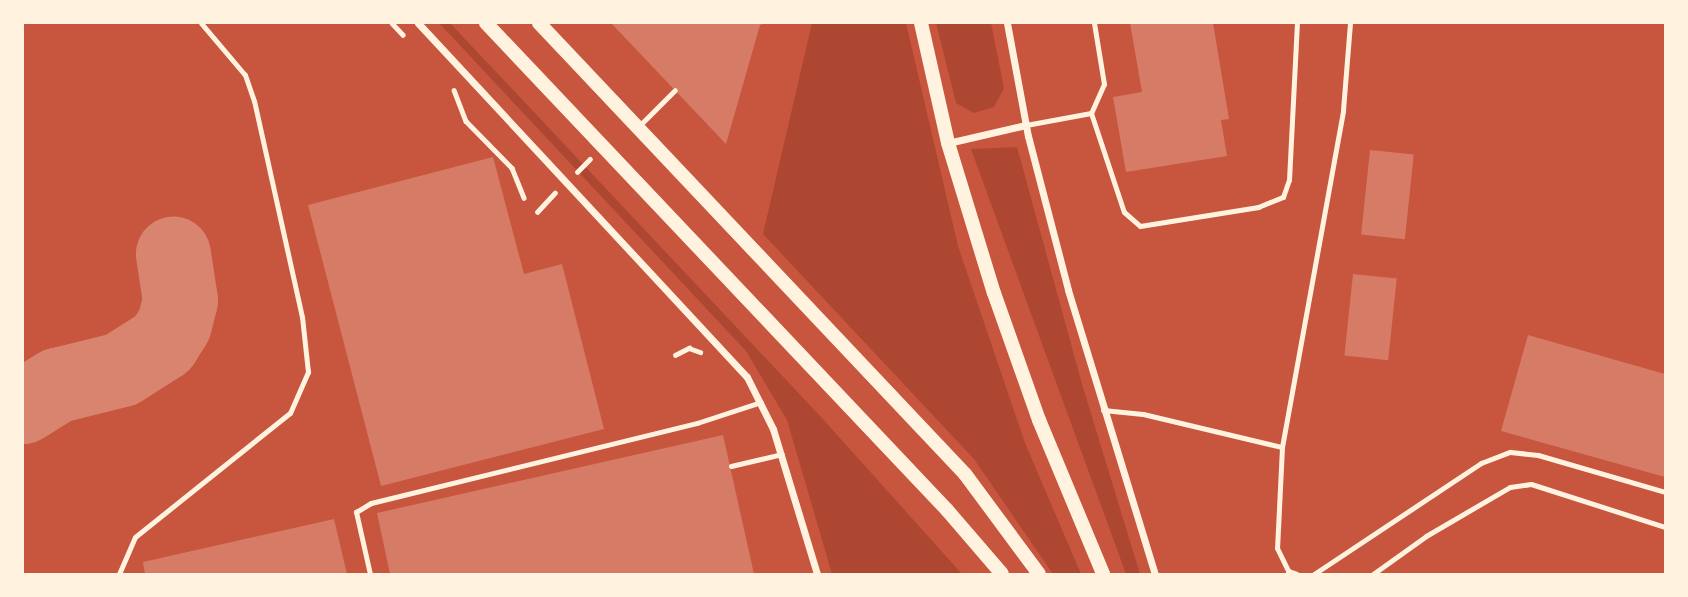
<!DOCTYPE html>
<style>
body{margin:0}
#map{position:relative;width:1688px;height:597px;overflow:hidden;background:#c8553d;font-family:"Exo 2",sans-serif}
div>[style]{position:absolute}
.green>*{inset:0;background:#ae4732}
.taxiway>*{height:75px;margin:-37.5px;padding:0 37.5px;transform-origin:37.5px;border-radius:37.5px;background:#d8846e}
.building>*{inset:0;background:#d67c66;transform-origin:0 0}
.path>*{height:4.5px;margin:-2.25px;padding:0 2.25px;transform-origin:2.25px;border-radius:2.25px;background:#fff3e0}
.service>*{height:5px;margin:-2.5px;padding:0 2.5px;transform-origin:2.5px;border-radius:2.5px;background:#fff3e0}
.minor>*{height:7px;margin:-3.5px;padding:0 3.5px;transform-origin:3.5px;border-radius:3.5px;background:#fff3e0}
.secondary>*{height:14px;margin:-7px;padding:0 7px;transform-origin:7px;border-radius:7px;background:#fff3e0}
span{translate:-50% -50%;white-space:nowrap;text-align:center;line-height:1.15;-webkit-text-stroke:5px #fff3e0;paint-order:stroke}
.frame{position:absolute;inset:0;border:24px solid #fff3e0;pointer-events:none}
</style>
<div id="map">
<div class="green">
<i style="clip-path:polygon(439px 23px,450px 23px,821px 417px,962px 574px,832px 574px,787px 420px,746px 351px)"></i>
<i style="clip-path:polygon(812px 23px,906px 23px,958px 246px,1025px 443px,1081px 574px,1053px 574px,974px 459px,763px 234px)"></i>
<i style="clip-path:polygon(936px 23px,991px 23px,1004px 88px,994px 107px,974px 113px,956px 103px)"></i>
<i style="clip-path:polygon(1017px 147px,1082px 384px,1140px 574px,1126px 574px,971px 149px)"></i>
</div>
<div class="taxiway">
<i style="left:23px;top:406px;width:40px;rotate:-32deg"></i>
<i style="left:57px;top:385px;width:66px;rotate:-14deg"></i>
<i style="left:121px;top:369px;width:49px;rotate:-32.4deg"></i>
<i style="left:162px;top:343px;width:22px;rotate:-58deg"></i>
<i style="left:174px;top:324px;width:25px;rotate:-76deg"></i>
<i style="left:180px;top:300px;width:47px;rotate:-98.7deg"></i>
</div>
<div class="building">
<i style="clip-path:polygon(611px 23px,766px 23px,760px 25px,726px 144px)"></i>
<i style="clip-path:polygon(1130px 23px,1213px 23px,1229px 119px,1221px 120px,1227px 156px,1126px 172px,1113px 97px,1142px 92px)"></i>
<i style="left:1370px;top:150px;width:44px;height:85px;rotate:6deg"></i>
<i style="clip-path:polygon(493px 157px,524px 274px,562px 264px,604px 429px,381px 486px,308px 205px)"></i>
<i style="left:1353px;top:274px;width:44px;height:82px;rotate:6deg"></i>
<i style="clip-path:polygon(1528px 335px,1665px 374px,1665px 477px,1501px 431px)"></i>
<i style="clip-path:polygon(723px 435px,754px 574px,390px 574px,377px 513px)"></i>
<i style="clip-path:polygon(334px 519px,347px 574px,145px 574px,143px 562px)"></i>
</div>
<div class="path">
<i style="left:392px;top:23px;width:16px;rotate:47deg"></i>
<i style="left:454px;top:90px;width:33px;rotate:69deg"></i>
<i style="left:466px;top:121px;width:66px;rotate:45.6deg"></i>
<i style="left:512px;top:168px;width:32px;rotate:68deg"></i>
<i style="left:577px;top:172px;width:18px;rotate:-45deg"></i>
<i style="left:537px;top:212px;width:26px;rotate:-47deg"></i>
<i style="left:675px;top:355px;width:16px;rotate:-27deg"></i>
<i style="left:689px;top:348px;width:12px;rotate:20deg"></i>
</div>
<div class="service">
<i style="left:1094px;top:23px;width:62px;rotate:80.7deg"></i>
<i style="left:1104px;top:84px;width:32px;rotate:114deg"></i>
<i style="left:1091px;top:113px;width:104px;rotate:71.6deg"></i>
<i style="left:1124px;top:212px;width:21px;rotate:41deg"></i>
<i style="left:1140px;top:226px;width:120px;rotate:-9.1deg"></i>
<i style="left:1258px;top:207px;width:27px;rotate:-22deg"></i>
<i style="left:1283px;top:197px;width:18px;rotate:-71deg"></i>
<i style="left:1289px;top:180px;width:157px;rotate:-87.1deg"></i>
<i style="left:1026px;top:125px;width:66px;rotate:-10.5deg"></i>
<i style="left:638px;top:127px;width:52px;rotate:-45deg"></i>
<i style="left:1103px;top:410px;width:40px;rotate:5.7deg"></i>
<i style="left:1143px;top:414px;width:143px;rotate:13.4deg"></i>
<i style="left:1282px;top:447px;width:101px;rotate:92.8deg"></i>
<i style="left:1277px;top:548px;width:25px;rotate:64deg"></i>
<i style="left:1288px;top:571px;width:9px;rotate:18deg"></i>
<i style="left:1282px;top:447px;width:342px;rotate:-79.7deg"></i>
<i style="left:1343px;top:110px;width:87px;rotate:-85.4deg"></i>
<i style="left:731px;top:466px;width:52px;rotate:-13.2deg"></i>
<i style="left:119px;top:574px;width:40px;rotate:-66.6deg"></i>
<i style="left:135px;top:537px;width:198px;rotate:-38.7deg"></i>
<i style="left:290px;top:413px;width:45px;rotate:-66.3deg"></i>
<i style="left:308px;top:372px;width:55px;rotate:-96.2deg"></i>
<i style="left:302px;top:317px;width:221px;rotate:-102.5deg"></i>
<i style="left:254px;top:101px;width:28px;rotate:-109deg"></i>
<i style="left:245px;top:75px;width:68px;rotate:-130.2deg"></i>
<i style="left:370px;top:574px;width:64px;rotate:-102.7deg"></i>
<i style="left:356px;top:512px;width:17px;rotate:-31deg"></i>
<i style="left:371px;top:503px;width:336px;rotate:-13.8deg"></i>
<i style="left:697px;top:423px;width:67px;rotate:-18.2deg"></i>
<i style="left:1314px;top:574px;width:201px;rotate:-33.6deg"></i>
<i style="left:1481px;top:463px;width:31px;rotate:-21deg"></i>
<i style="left:1510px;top:452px;width:28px;rotate:6deg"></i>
<i style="left:1538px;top:455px;width:132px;rotate:16.2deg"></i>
<i style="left:1373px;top:574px;width:65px;rotate:-35.6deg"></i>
<i style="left:1426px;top:536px;width:97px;rotate:-30.3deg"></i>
<i style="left:1510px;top:487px;width:21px;rotate:-8deg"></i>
<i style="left:1531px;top:484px;width:141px;rotate:17.8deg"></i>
</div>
<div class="minor">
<i style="left:418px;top:23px;width:483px;rotate:47.1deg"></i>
<i style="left:747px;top:377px;width:58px;rotate:63.4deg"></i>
<i style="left:773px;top:429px;width:152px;rotate:73.1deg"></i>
<i style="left:1007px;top:23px;width:115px;rotate:79.5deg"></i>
<i style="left:1028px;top:136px;width:159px;rotate:75.4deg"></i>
<i style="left:1068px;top:290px;width:297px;rotate:73deg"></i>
<i style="left:948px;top:143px;width:80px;rotate:-13deg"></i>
</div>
<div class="secondary">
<i style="left:486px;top:23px;width:671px;rotate:46.57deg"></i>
<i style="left:947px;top:510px;width:84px;rotate:49.3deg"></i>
<i style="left:539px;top:23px;width:620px;rotate:46.63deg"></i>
<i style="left:965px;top:474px;width:124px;rotate:53.5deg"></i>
<i style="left:921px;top:23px;width:123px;rotate:77.3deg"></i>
<i style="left:948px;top:143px;width:157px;rotate:73deg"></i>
<i style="left:994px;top:293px;width:135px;rotate:70.5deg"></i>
<i style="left:1039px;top:420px;width:167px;rotate:67.4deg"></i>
</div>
<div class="frame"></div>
</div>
